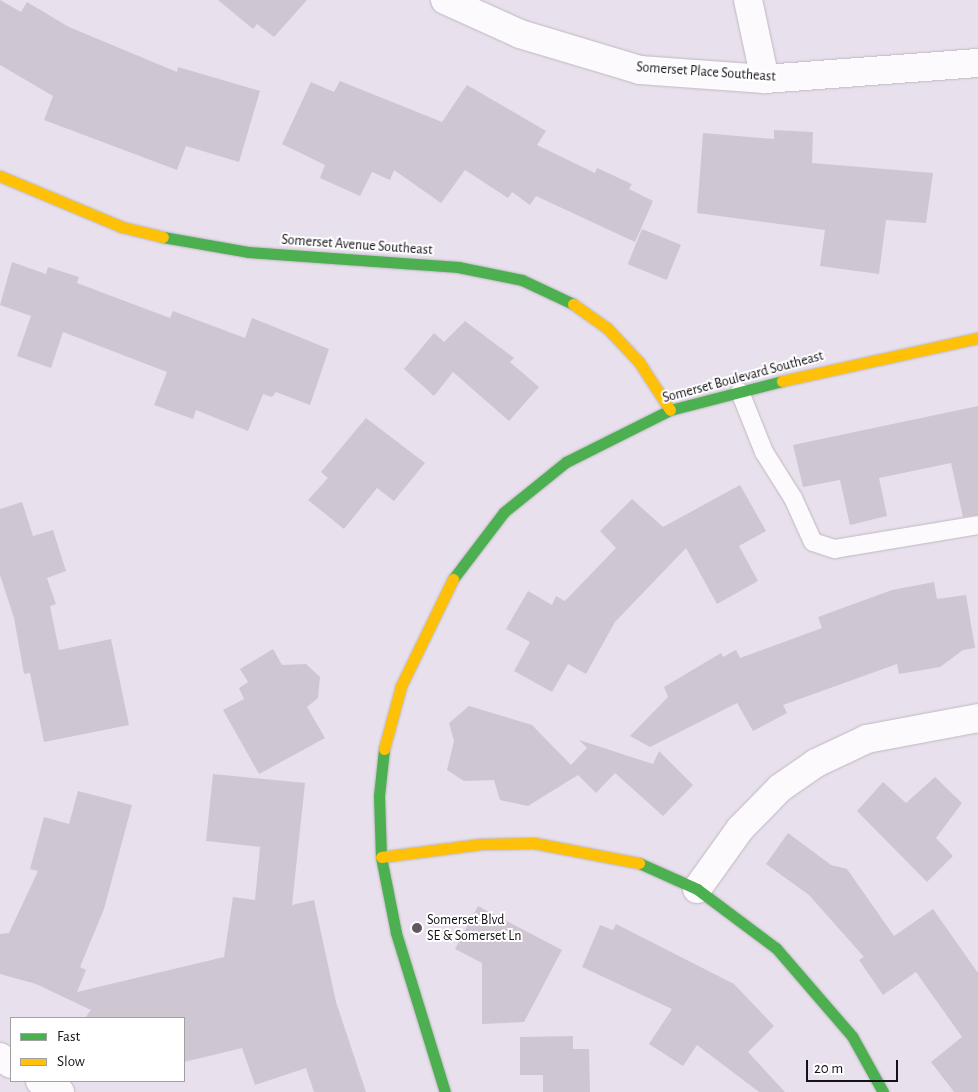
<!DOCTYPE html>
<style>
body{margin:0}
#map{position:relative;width:978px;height:1092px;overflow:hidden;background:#e8e0ec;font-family:"Alegreya Sans",sans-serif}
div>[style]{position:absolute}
.building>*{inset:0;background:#cec7d1;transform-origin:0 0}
.roads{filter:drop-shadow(0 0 1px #beb8c1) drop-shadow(0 0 1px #beb8c1)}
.lane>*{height:18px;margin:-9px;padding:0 9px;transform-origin:9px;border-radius:9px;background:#fcfafc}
.street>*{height:28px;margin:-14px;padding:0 14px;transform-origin:14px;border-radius:14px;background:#fcfafc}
.fast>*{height:11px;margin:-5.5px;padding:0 5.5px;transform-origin:5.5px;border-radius:5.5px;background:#4caf50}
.slow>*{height:11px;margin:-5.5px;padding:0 5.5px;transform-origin:5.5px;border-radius:5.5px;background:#ffc107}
.dots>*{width:14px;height:14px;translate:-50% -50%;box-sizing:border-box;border:2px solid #fff;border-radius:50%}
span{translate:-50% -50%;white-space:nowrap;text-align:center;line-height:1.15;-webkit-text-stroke:4px #fff;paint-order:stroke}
.street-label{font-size:14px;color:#151118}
.poi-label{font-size:14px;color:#151118}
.left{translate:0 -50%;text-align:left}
.legend{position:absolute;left:10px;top:1017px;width:175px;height:65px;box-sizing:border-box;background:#fff;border:1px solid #a1a0a3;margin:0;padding:6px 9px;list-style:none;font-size:15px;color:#151118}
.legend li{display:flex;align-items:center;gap:10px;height:25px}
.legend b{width:25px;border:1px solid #a1a0a3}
.scale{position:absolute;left:806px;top:1060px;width:92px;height:22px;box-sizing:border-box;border:2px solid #151118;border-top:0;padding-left:6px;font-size:15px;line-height:18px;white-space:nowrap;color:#151118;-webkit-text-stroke:4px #fff;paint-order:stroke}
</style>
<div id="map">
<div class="building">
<i style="clip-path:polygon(0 0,21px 12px,27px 2px,69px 27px,177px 72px,178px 67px,260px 91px,239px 162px,186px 146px,177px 170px,44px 120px,53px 96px,0 65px)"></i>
<i style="clip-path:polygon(218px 0,307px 0,274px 37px,257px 24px,253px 29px)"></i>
<i style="clip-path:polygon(340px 81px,442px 122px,467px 85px,546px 131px,537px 145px,595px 173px,597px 168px,632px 184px,629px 189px,653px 201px,635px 242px,536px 196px,530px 205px,512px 192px,508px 198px,465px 170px,441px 203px,394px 170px,390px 180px,372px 172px,360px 196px,320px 178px,325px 165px,282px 144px,311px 82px,334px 92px)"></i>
<i style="clip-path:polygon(774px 130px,813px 132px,812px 163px,933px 173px,926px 223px,886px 220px,879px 274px,820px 266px,825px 230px,697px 213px,703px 133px,774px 139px)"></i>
<i style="left:642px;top:229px;width:42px;height:38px;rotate:22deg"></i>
<i style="clip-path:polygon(12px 262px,46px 274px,48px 267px,79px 277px,77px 283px,170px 318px,173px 311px,245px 338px,252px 318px,329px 349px,310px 405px,276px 392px,272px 397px,263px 394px,248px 431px,196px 410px,193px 419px,154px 405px,167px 372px,63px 332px,51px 368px,17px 356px,31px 316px,0 305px)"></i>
<i style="clip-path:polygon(465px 321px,514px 358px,510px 362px,539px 387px,509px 421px,453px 372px,434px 396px,404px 369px,434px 333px,444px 342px)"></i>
<i style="clip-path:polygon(978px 406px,978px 515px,963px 517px,951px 463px,879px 478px,887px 516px,850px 525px,840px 480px,803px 487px,793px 445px)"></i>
<i style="clip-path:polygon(366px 418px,425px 463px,394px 501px,377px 488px,344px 529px,308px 500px,328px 478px,321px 472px)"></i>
<i style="clip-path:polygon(740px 485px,766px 531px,739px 546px,758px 581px,717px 604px,686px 548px,615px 622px,586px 674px,568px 664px,552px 692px,514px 671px,530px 642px,506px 629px,528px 591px,552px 605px,556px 596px,565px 601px,616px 548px,600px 531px,632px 499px,663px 527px)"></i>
<i style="clip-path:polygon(22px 502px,33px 536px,53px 530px,66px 571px,47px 578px,56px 604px,50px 606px,59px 650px,111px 639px,129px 725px,44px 742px,30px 673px,24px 674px,14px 618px,0 575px,0 509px)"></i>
<i style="clip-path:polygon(934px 582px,937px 599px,966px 595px,975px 648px,963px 650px,940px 667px,899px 674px,897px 664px,783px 705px,787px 713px,753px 731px,737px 703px,650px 747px,630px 736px,668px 697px,664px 687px,721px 653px,723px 657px,736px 650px,740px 658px,822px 628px,818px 617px,892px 590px)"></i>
<i style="clip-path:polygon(273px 649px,282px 665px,306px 664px,320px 677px,318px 698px,307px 707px,325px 738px,259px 774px,223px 710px,244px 699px,239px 688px,248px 682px,240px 669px)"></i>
<i style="clip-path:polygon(469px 706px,532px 725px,571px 765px,587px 748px,579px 740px,653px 764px,659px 751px,693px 785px,663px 816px,615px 773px,596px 793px,578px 775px,528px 806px,500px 800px,494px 780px,464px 781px,447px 770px,454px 741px,449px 723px)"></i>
<i style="clip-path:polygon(213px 774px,305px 783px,292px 905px,314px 900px,336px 1002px,366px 1092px,314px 1092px,306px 1068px,255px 1085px,242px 1048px,184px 1062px,184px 1018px,85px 1018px,91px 1010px,36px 984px,0 974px,0 934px,9px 933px,38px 871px,30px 869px,44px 817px,69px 824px,78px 791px,132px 805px,104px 909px,80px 967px,86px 970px,77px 992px,224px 957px,233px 897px,255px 900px,260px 847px,206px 841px)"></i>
<i style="clip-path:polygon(935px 777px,962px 803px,936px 838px,953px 856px,927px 882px,857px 811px,883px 782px,906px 803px)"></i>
<i style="clip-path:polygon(788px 833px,831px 865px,847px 869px,894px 936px,933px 909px,978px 973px,978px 1092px,954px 1092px,931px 1062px,962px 1037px,916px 972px,883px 995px,859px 960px,864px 957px,809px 895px,766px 864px)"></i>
<i style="clip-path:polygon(478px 906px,562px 950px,524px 1022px,482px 1024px,482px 963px,455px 949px)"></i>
<i style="clip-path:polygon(616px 924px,734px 984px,774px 1026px,748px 1052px,785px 1092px,759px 1092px,697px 1045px,683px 1066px,649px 1044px,672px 1009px,582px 967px,600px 925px,613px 930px)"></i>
<i style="clip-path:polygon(573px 1036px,573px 1049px,589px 1049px,590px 1092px,543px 1092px,543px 1075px,520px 1075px,520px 1037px)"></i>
</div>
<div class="roads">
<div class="lane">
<i style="left:740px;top:392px;width:65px;rotate:68.2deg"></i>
<i style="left:764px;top:452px;width:54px;rotate:57.8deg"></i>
<i style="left:793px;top:498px;width:48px;rotate:65.6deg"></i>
<i style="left:813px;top:542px;width:23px;rotate:18deg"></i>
<i style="left:835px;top:549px;width:145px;rotate:-9.5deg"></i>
</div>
<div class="street">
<i style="left:445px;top:0;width:82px;rotate:24.4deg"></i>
<i style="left:520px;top:34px;width:125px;rotate:16.7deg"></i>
<i style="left:640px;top:70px;width:125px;rotate:4.1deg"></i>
<i style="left:765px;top:79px;width:214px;rotate:-4.3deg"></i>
<i style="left:748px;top:0;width:81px;rotate:77.9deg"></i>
<i style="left:697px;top:889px;width:74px;rotate:-54.4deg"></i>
<i style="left:740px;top:829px;width:57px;rotate:-45.7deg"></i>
<i style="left:780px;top:788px;width:44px;rotate:-34.8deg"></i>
<i style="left:816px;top:763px;width:56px;rotate:-25.2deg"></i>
<i style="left:867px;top:739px;width:113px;rotate:-10.7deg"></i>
<i style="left:0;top:1057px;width:13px;rotate:32deg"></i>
<i style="left:40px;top:1081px;width:23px;rotate:29deg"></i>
</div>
<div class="fast">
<i style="left:163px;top:237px;width:86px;rotate:10deg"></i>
<i style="left:248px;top:252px;width:211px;rotate:4.1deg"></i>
<i style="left:458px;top:267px;width:65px;rotate:11.5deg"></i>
<i style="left:522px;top:280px;width:56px;rotate:25.2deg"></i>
<i style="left:453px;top:579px;width:84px;rotate:-52.7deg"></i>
<i style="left:504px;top:512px;width:80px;rotate:-38.9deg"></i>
<i style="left:566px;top:462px;width:116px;rotate:-26.6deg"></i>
<i style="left:670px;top:410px;width:116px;rotate:-14.5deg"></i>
<i style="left:384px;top:749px;width:47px;rotate:96.1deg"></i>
<i style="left:379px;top:796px;width:61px;rotate:88.1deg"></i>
<i style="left:381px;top:857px;width:77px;rotate:78.8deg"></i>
<i style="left:396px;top:933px;width:166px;rotate:72.9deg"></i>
<i style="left:639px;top:863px;width:64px;rotate:24.1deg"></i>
<i style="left:697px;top:889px;width:99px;rotate:36.8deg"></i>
<i style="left:776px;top:948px;width:116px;rotate:49.2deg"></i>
<i style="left:852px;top:1036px;width:64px;rotate:61deg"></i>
</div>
<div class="slow">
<i style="left:0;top:176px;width:132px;rotate:22.7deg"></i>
<i style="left:122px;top:227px;width:42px;rotate:13.7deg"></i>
<i style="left:573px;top:304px;width:42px;rotate:35.2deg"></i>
<i style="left:607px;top:328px;width:47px;rotate:46.7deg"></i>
<i style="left:639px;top:362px;width:57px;rotate:57.1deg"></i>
<i style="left:782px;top:381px;width:201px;rotate:-12.4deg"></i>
<i style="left:384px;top:749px;width:65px;rotate:-74.9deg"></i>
<i style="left:401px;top:686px;width:119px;rotate:-64.1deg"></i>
<i style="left:381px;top:857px;width:101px;rotate:-7.4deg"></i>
<i style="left:481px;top:844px;width:53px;rotate:-1.1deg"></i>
<i style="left:534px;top:843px;width:107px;rotate:10.8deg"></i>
</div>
</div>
<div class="dots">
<i style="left:417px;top:928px;background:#5f5962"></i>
</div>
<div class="street-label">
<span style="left:706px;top:72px;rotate:4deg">Somerset Place Southeast</span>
<span style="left:357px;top:245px;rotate:4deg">Somerset Avenue Southeast</span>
<span style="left:743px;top:377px;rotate:-15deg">Somerset Boulevard Southeast</span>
</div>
<div class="poi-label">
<span class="left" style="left:427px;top:928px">Somerset Blvd<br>SE &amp; Somerset Ln</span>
</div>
<ul class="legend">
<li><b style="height:6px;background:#4caf50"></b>Fast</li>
<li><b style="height:6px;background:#ffc107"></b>Slow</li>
</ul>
<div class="scale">20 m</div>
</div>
